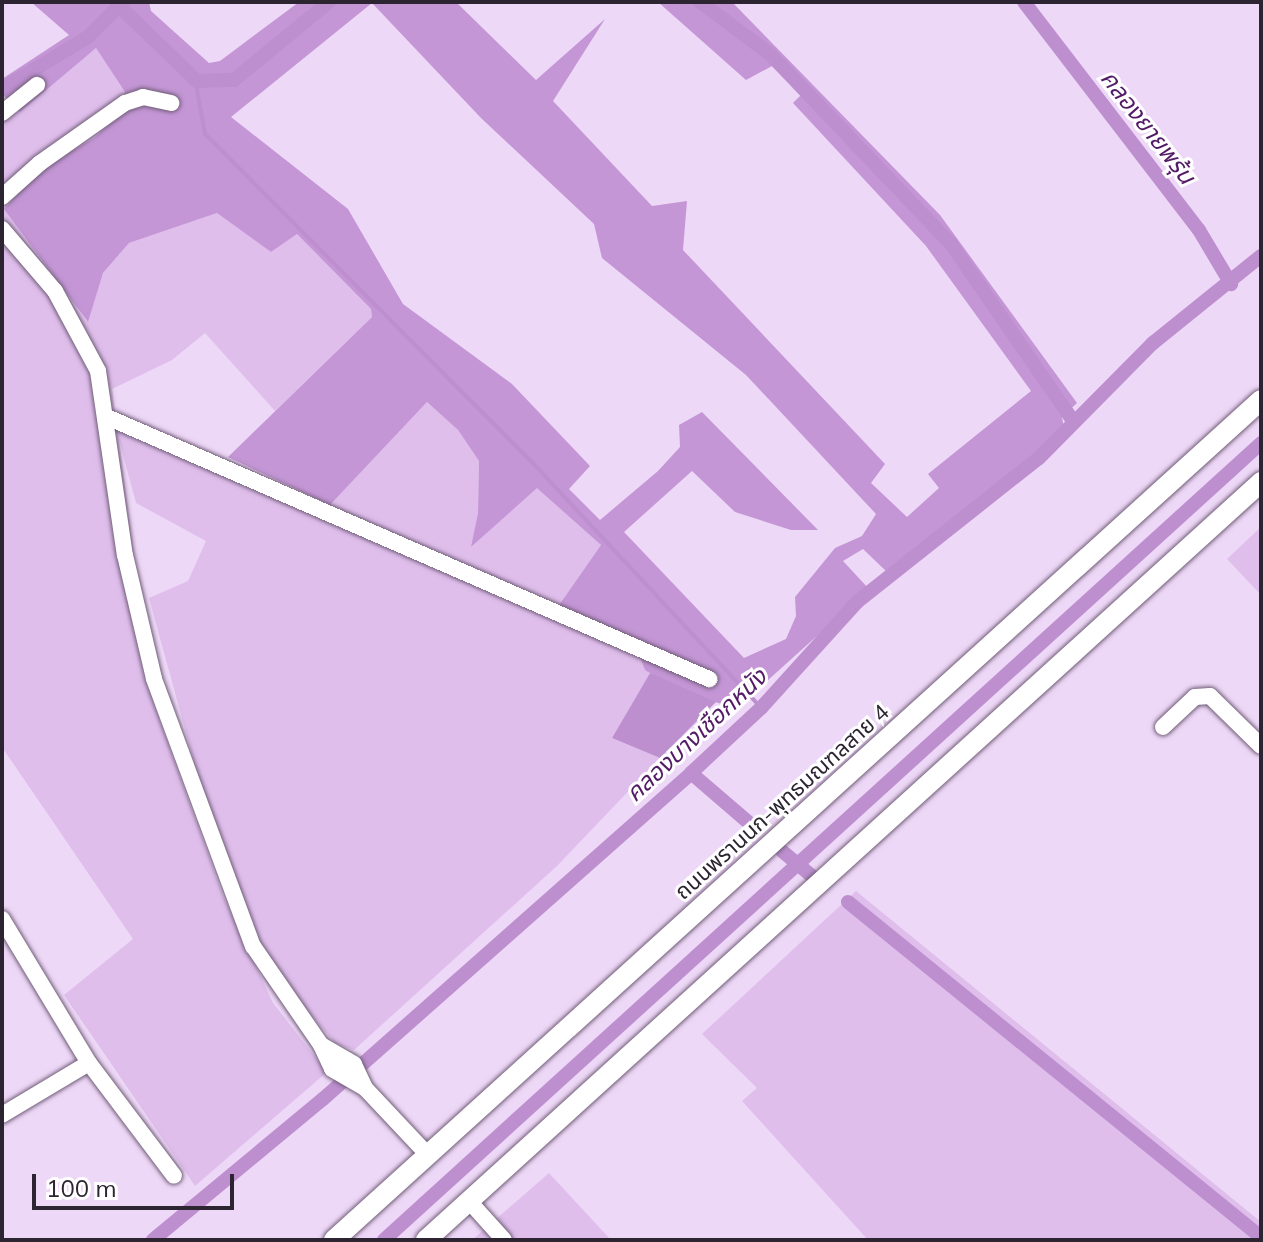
<!DOCTYPE html>
<meta charset="utf-8">
<style>
body{margin:0}
#map{position:relative;width:1263px;height:1242px;overflow:hidden;background:#eed8f7;font-family:Mulish,"Noto Sans Thai",sans-serif}
div>[style]{position:absolute}
.green>*{inset:0;background:#dfbeec}
.forest>*{inset:0;background:#c496d6}
.water>*{inset:0;background:#bd8fcf}
.stream>*{height:4px;margin:-2px;padding:0 2px;transform-origin:2px;border-radius:2px;background:#bd8fcf}
.canal>*{height:14px;margin:-7px;padding:0 7px;transform-origin:7px;border-radius:7px;background:#bd8fcf}
.roads{filter:drop-shadow(0 0 2px #705d78) drop-shadow(0 0 2px #705d78)}
.minor>*{height:16px;margin:-8px;padding:0 8px;transform-origin:8px;border-radius:8px;background:#fff}
.major>*{height:20px;margin:-10px;padding:0 10px;transform-origin:10px;border-radius:10px;background:#fff}
span{translate:-50% -50%;white-space:nowrap;text-align:center;line-height:1.15;-webkit-text-stroke:6px #fff;paint-order:stroke}
.street-label{font-size:22px;color:#2c2430}
.water-label{font-size:24px;color:#531a66;font-style:italic}
.frame{position:absolute;inset:0;border:4px solid #2c2430;pointer-events:none}
.scale{position:absolute;left:32px;top:1174px;width:202px;height:36px;box-sizing:border-box;border:4px solid #2c2430;border-top:0;padding-left:10px;font-size:24px;line-height:28px;white-space:nowrap;color:#2c2430;-webkit-text-stroke:6px #fff;paint-order:stroke}
</style>
<div id="map">
<div class="green">
<i style="clip-path:polygon(96px 48px,125px 92px,117px 117px,94px 138px,43px 168px,49px 267px,87px 322px,103px 273px,129px 243px,217px 213px,271px 252px,297px 234px,371px 309px,372px 317px,275px 411px,205px 333px,172px 360px,112px 389px,118px 431px,638px 652px,650px 673px,612px 738px,660px 758px,557px 866px,354px 1050px,335px 1043px,274px 972px,252px 925px,205px 802px,149px 598px,188px 581px,206px 541px,136px 503px,119px 440px,154px 705px,223px 896px,273px 1003px,327px 1072px,195px 1186px,64px 995px,133px 939px,2px 747px,2px 120px)"></i>
<i style="clip-path:polygon(427px 402px,458px 430px,479px 461px,478px 513px,472px 546px,537px 487px,601px 545px,557px 608px,330px 505px)"></i>
<i style="clip-path:polygon(1261px 527px,1261px 595px,1227px 559px)"></i>
<i style="clip-path:polygon(856px 891px,1261px 1222px,1261px 1240px,868px 1240px,742px 1101px,757px 1088px,702px 1034px)"></i>
<i style="clip-path:polygon(549px 1173px,611px 1240px,472px 1240px)"></i>
</div>
<div class="forest">
<i style="clip-path:polygon(evenodd,31px 2px,149px 2px,151px 11px,209px 63px,220px 61px,299px 2px,456px 2px,536px 80px,605px 19px,553px 101px,652px 206px,687px 201px,683px 250px,885px 464px,871px 483px,907px 517px,939px 488px,928px 474px,1031px 391px,926px 246px,793px 103px,801px 95px,772px 66px,746px 80px,658px 2px,732px 2px,940px 215px,1077px 403px,1062px 417px,1064px 429px,888px 573px,863px 549px,843px 561px,869px 589px,736px 709px,674px 688px,645px 670px,638px 652px,557px 608px,601px 545px,537px 488px,471px 547px,478px 513px,479px 461px,458px 430px,427px 402px,330px 505px,228px 457px,372px 317px,371px 309px,297px 234px,271px 252px,217px 213px,129px 243px,103px 273px,88px 322px,4px 209px,43px 168px,94px 138px,117px 117px,125px 92px,96px 48px,20px 112px,2px 94px,2px 79px,69px 35px,31px 2px,372px 3px,481px 118px,594px 224px,602px 258px,746px 375px,876px 514px,862px 536px,835px 548px,795px 597px,796px 616px,786px 639px,744px 658px,624px 532px,692px 471px,735px 512px,791px 530px,818px 530px,702px 412px,679px 425px,680px 447px,658px 471px,600px 520px,569px 489px,590px 466px,512px 384px,403px 304px,348px 209px,231px 117px,372px 3px)"></i>
</div>
<div class="water">
<i style="clip-path:polygon(650px 673px,716px 702px,660px 758px,612px 738px)"></i>
</div>
<div class="stream">
<i style="left:195px;top:79px;width:56px;rotate:79.7deg"></i>
<i style="left:205px;top:134px;width:462px;rotate:45.1deg"></i>
<i style="left:531px;top:461px;width:338px;rotate:47deg"></i>
</div>
<div class="canal">
<i style="left:700px;top:2px;width:87px;rotate:36.6deg"></i>
<i style="left:770px;top:54px;width:262px;rotate:46.4deg"></i>
<i style="left:951px;top:244px;width:216px;rotate:55.4deg"></i>
<i style="left:1024px;top:2px;width:287px;rotate:52.5deg"></i>
<i style="left:1199px;top:230px;width:63px;rotate:59.3deg"></i>
<i style="left:119px;top:6px;width:108px;rotate:43.9deg"></i>
<i style="left:197px;top:81px;width:37px;rotate:-2deg"></i>
<i style="left:234px;top:80px;width:123px;rotate:-39.4deg"></i>
<i style="left:2px;top:89px;width:100px;rotate:-31.2deg"></i>
<i style="left:88px;top:37px;width:49px;rotate:-45deg"></i>
<i style="left:691px;top:773px;width:75px;rotate:40.7deg"></i>
<i style="left:782px;top:851px;width:38px;rotate:40deg"></i>
<i style="left:848px;top:902px;width:532px;rotate:39.05deg"></i>
<i style="left:153px;top:1240px;width:221px;rotate:-39.7deg"></i>
<i style="left:323px;top:1099px;width:492px;rotate:-41.5deg"></i>
<i style="left:691px;top:773px;width:96px;rotate:-42.9deg"></i>
<i style="left:761px;top:708px;width:143px;rotate:-47.8deg"></i>
<i style="left:857px;top:602px;width:232px;rotate:-38.4deg"></i>
<i style="left:1039px;top:458px;width:162px;rotate:-45.3deg"></i>
<i style="left:1153px;top:343px;width:139px;rotate:-38.9deg"></i>
<i style="left:384px;top:1240px;width:1185px;rotate:-42.26deg"></i>
</div>
<div class="roads">
<div class="minor">
<i style="left:2px;top:113px;width:45px;rotate:-38.7deg"></i>
<i style="left:2px;top:197px;width:51px;rotate:-41.8deg"></i>
<i style="left:40px;top:163px;width:104px;rotate:-35.2deg"></i>
<i style="left:125px;top:103px;width:19px;rotate:-18deg"></i>
<i style="left:143px;top:97px;width:29px;rotate:12deg"></i>
<i style="left:2px;top:229px;width:82px;rotate:49.5deg"></i>
<i style="left:55px;top:291px;width:91px;rotate:61.7deg"></i>
<i style="left:98px;top:371px;width:186px;rotate:81.7deg"></i>
<i style="left:125px;top:555px;width:127px;rotate:76.8deg"></i>
<i style="left:154px;top:679px;width:285px;rotate:69.7deg"></i>
<i style="left:253px;top:946px;width:120px;rotate:55.5deg"></i>
<i style="left:107px;top:417px;width:657px;rotate:23.52deg"></i>
<i style="left:1163px;top:727px;width:44px;rotate:-43.2deg"></i>
<i style="left:1195px;top:697px;width:15px;rotate:-4deg"></i>
<i style="left:1210px;top:696px;width:71px;rotate:44.4deg"></i>
<i style="left:2px;top:919px;width:168px;rotate:58.9deg"></i>
<i style="left:89px;top:1063px;width:141px;rotate:53deg"></i>
<i style="left:365px;top:1088px;width:26px;rotate:-115deg"></i>
<i style="left:354px;top:1064px;width:38px;rotate:-150deg"></i>
<i style="left:321px;top:1045px;width:26px;rotate:65deg"></i>
<i style="left:332px;top:1069px;width:38px;rotate:30deg"></i>
<i style="left:365px;top:1088px;width:92px;rotate:46.8deg"></i>
<i style="left:2px;top:1115px;width:101px;rotate:-30.9deg"></i>
<i style="left:469px;top:1201px;width:52px;rotate:48.1deg"></i>
</div>
<div class="major">
<i style="left:334px;top:1240px;width:1251px;rotate:-42.18deg"></i>
<i style="left:426px;top:1240px;width:1128px;rotate:-42.23deg"></i>
</div>
</div>
<div class="street-label">
<span style="left:782px;top:802px;rotate:-42deg">ถนนพรานนก-พุทธมณฑลสาย 4</span>
</div>
<div class="water-label">
<span style="left:1148px;top:127px;rotate:52deg">คลองยายพรุ้น</span>
<span style="left:696px;top:735px;rotate:-43deg">คลองบางเชือกหนัง</span>
</div>
<div class="frame"></div>
<div class="scale">100 m</div>
</div>
